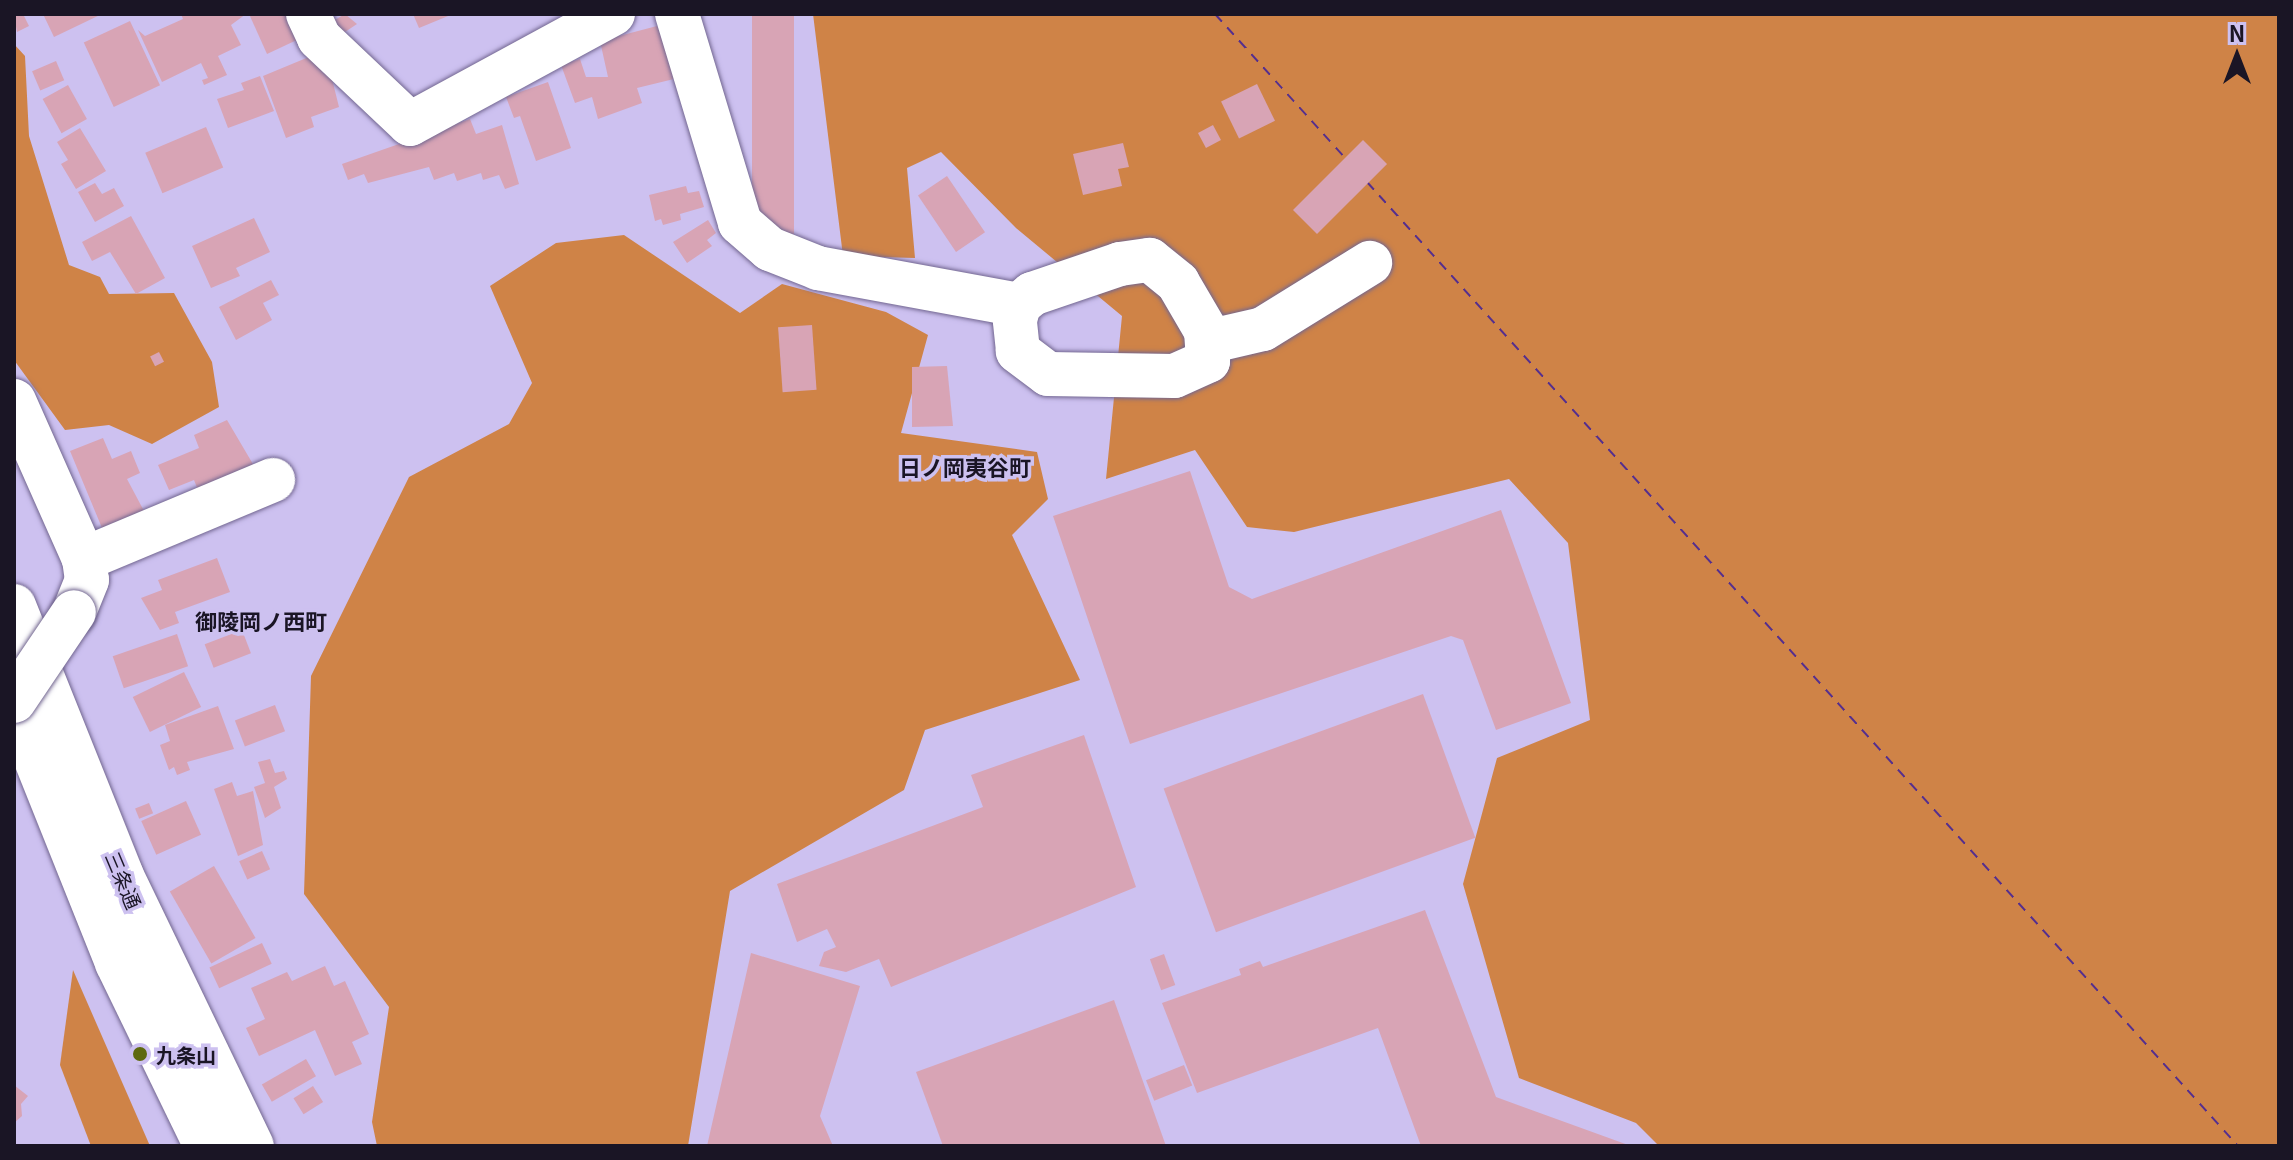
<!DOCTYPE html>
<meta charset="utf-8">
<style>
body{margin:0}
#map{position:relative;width:2293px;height:1160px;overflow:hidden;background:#cdc1f0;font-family:Georgia,"Noto Sans JP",serif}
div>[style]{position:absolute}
.forest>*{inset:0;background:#cf8347}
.ferry>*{height:2px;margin-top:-1px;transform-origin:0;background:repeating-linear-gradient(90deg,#542e8e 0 10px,transparent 0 18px)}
.building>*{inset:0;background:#d8a4b5;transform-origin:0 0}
.roads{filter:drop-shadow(0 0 2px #726690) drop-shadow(0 0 2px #726690)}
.minor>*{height:44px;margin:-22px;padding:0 22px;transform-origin:22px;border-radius:22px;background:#fff}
.major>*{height:44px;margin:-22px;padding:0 22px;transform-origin:22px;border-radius:22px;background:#fff}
.bridges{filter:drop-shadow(0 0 2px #726690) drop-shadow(0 0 2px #726690)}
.minor-bridge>*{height:44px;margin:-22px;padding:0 22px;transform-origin:22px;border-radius:22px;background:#fff}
.dots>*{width:22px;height:22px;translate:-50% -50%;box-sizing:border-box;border:4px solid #cdc1f0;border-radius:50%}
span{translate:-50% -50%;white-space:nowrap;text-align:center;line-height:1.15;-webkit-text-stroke:7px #cdc1f0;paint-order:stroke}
.street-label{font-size:20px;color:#1a1525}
.poi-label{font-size:20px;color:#1a1525;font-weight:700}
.left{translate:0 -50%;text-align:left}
.neighbourhood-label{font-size:22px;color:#1a1525;font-weight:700}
.frame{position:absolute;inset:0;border:16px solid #1a1525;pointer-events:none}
.north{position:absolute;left:2197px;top:16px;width:80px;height:80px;-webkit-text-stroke:6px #cdc1f0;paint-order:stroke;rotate:0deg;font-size:22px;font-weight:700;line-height:32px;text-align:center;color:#1a1525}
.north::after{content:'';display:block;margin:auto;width:28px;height:36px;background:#1a1525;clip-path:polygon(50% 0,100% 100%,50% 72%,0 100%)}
</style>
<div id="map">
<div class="forest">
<i style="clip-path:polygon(813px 14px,2279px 14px,2279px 1146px,1659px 1146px,1636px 1123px,1519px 1078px,1463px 884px,1497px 758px,1590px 720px,1568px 543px,1509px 479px,1294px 532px,1247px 527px,1195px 450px,1106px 479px,1122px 316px,1016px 228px,941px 152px,907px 168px,915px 258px,843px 256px)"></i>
<i style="clip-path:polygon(14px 44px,25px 56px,29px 136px,69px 265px,100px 277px,109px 294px,174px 293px,212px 362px,219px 407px,152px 444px,109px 425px,65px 430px,14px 360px)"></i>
<i style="clip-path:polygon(624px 235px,740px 313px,782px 284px,886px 312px,928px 335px,901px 433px,1037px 452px,1048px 499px,1012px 535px,1080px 680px,925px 730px,904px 790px,730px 891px,688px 1146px,377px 1146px,372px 1122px,389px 1007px,304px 894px,311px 676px,409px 477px,509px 424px,532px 383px,490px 286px,556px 243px)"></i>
<i style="clip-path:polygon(73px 970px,150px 1146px,91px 1146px,60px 1065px)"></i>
</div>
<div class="ferry">
<i style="left:1215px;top:14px;width:197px;rotate:47.9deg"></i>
<i style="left:1367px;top:182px;width:1299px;rotate:47.9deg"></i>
</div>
<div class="building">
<i style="clip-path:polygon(23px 14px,29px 26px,17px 32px,14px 16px)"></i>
<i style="clip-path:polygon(43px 14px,102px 14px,54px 37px)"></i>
<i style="clip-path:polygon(181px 14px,246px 14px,231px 25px,241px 45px,218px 56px,227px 75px,204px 85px,202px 80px,208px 78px,201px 63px,162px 82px,138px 30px,145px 36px,183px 19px)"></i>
<i style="clip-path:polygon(249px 14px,288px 14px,299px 39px,267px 54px)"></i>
<i style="clip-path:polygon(345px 14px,357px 24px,342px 34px,333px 21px)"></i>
<i style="clip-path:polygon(413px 14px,453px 14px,419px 28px)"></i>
<i style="left:752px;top:14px;width:42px;height:220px"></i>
<i style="left:130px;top:21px;width:71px;height:51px;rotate:65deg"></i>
<i style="clip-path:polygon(657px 26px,678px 78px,637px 88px,642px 103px,598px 119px,592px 97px,575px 103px,561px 65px,580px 59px,586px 77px,608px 77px,600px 41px)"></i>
<i style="clip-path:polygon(316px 54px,323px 73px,330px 71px,339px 107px,311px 117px,314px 127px,286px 138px,263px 76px)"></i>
<i style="left:56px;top:61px;width:21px;height:26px;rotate:67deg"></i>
<i style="clip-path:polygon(260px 76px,274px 111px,228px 128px,217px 99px,244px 90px,241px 83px)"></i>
<i style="clip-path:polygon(548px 82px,571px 148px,536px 161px,520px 116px,514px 118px,506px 97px)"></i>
<i style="left:1257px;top:84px;width:41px;height:40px;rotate:64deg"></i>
<i style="left:68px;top:85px;width:39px;height:29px;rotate:61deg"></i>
<i style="clip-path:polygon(470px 119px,476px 134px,502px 125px,519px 184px,505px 189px,499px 175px,483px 180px,481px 173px,457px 181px,454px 173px,434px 180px,429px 167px,368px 183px,364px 174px,348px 180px,342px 164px)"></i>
<i style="left:1213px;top:125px;width:17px;height:17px;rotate:62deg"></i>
<i style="left:206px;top:127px;width:44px;height:66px;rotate:67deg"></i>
<i style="clip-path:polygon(80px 128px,106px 171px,76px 189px,61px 164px,68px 160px,57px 142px)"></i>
<i style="left:1363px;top:140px;width:34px;height:99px;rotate:45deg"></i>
<i style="clip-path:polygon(1123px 143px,1129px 167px,1118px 169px,1122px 186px,1083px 195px,1073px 154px)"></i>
<i style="left:947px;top:176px;width:68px;height:35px;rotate:56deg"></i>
<i style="clip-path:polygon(95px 183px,102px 194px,114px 188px,124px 206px,95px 222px,78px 192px)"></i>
<i style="clip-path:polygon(686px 186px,688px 193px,699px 191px,704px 207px,680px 214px,681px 220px,663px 225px,661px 219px,655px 221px,649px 195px)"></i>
<i style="clip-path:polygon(131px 216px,165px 278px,136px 294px,110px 252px,92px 261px,82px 242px)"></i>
<i style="clip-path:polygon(254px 218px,270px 252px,236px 268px,240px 276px,211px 288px,192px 246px)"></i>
<i style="clip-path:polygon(708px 220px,716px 233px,707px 240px,712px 246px,687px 263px,673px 242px)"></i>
<i style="clip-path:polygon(271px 280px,279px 295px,263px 303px,272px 320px,236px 340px,219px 307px)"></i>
<i style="left:812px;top:325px;width:65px;height:34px;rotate:86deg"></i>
<i style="left:159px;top:352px;width:11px;height:10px;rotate:63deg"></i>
<i style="clip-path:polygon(947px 366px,953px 426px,912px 427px,912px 367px)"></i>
<i style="clip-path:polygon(227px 420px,257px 471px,200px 495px,194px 480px,169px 490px,158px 465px,199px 448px,194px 435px)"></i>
<i style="clip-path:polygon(103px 438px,112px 459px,131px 451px,140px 473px,127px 479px,144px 511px,102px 528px,70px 451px)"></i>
<i style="clip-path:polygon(1190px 471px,1229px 587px,1252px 599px,1501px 510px,1571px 703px,1496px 730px,1463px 640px,1451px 636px,1130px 744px,1053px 516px)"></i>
<i style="clip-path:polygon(217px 558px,230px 592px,175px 612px,179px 623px,160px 630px,141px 598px,162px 590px,158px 580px)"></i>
<i style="left:242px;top:630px;width:25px;height:40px;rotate:69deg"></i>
<i style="left:177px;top:634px;width:34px;height:68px;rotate:71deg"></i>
<i style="left:184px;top:672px;width:39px;height:57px;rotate:64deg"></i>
<i style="left:1423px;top:694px;width:153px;height:276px;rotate:70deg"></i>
<i style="left:275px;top:705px;width:28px;height:43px;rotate:69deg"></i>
<i style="clip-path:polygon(218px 706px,234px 749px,187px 762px,190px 770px,177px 775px,174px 767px,169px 770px,160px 745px,170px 741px,165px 725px)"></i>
<i style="clip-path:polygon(1084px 735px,1136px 887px,891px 987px,879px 959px,846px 972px,819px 966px,824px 952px,836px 947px,827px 929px,797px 942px,777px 884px,983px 807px,971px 775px)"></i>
<i style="clip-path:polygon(270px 759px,275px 773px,284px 771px,287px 779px,274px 787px,281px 808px,265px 818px,254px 787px,265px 783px,258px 762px)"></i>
<i style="clip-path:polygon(232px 782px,237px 796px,253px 791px,263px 845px,238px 856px,214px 789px)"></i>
<i style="left:186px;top:801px;width:37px;height:49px;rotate:66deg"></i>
<i style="left:149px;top:803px;width:11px;height:15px;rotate:68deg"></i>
<i style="left:262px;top:851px;width:20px;height:25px;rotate:66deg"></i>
<i style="left:214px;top:866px;width:83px;height:51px;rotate:60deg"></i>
<i style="clip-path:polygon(1425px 910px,1496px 1097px,1631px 1146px,1421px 1146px,1378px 1028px,1197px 1093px,1162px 1003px,1241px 975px,1239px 969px,1260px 961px,1263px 967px)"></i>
<i style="left:262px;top:943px;width:23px;height:58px;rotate:65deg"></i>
<i style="clip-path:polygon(751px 953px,860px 986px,820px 1116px,833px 1146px,707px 1146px)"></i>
<i style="left:1164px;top:954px;width:33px;height:15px;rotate:70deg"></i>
<i style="clip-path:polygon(325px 966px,334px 986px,345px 981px,369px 1034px,352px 1042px,362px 1064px,335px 1076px,315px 1030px,259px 1056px,246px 1028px,265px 1019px,251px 988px,287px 972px,292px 981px)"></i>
<i style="clip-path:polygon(1114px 1000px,1166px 1146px,943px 1146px,916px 1072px)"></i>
<i style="left:306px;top:1059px;width:20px;height:51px;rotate:60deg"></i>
<i style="left:1184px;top:1065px;width:22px;height:41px;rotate:68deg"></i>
<i style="clip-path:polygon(14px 1085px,28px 1096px,21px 1104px,22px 1116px,14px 1123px)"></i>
<i style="left:313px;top:1086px;width:19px;height:23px;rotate:58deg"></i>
</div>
<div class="roads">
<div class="minor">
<i style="left:308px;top:14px;width:26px;rotate:65deg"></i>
<i style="left:319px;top:38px;width:125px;rotate:43.4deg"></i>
<i style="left:410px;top:124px;width:231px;rotate:-28.5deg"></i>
<i style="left:677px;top:14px;width:218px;rotate:73.2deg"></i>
<i style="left:740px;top:223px;width:40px;rotate:41deg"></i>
<i style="left:770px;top:249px;width:52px;rotate:21.6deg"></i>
<i style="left:818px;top:268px;width:204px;rotate:10.4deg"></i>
<i style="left:1150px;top:260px;width:36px;rotate:39deg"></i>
<i style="left:1178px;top:283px;width:56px;rotate:59.7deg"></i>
<i style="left:1206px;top:331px;width:30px;rotate:86deg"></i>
<i style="left:1208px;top:361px;width:37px;rotate:156deg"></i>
<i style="left:1174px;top:376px;width:126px;rotate:-179.1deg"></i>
<i style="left:1048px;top:374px;width:38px;rotate:-143deg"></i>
<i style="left:1018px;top:351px;width:31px;rotate:-96deg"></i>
<i style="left:1015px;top:320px;width:16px;rotate:-75deg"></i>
<i style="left:1019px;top:305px;width:17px;rotate:-40deg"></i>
<i style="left:1032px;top:294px;width:93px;rotate:-18.8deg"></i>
<i style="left:1120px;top:264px;width:30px;rotate:-8deg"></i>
<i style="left:1207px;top:342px;width:57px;rotate:-13.1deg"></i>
<i style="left:1263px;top:329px;width:126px;rotate:-31.7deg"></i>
<i style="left:14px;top:401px;width:173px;rotate:66.1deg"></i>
<i style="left:84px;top:559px;width:21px;rotate:82deg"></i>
<i style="left:87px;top:580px;width:35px;rotate:112deg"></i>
<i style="left:84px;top:559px;width:205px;rotate:-22.7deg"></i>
</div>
<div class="major">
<i style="left:14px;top:606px;width:289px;rotate:68.2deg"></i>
<i style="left:121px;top:874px;width:302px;rotate:64.3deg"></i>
<i style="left:14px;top:705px;width:278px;rotate:68.2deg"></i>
<i style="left:117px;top:963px;width:203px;rotate:64.1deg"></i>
</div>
</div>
<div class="bridges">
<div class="minor-bridge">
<i style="left:14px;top:701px;width:107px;rotate:-56deg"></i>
</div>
</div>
<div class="dots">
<i style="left:140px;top:1054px;background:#5e690f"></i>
</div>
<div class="street-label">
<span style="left:124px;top:880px;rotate:67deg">三条通</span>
</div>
<div class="poi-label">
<span class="left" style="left:156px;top:1054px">九条山</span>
</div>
<div class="neighbourhood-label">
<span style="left:965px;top:467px">日ノ岡夷谷町</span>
<span style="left:261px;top:621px">御陵岡ノ西町</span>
</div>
<div class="frame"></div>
<div class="north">N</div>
</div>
